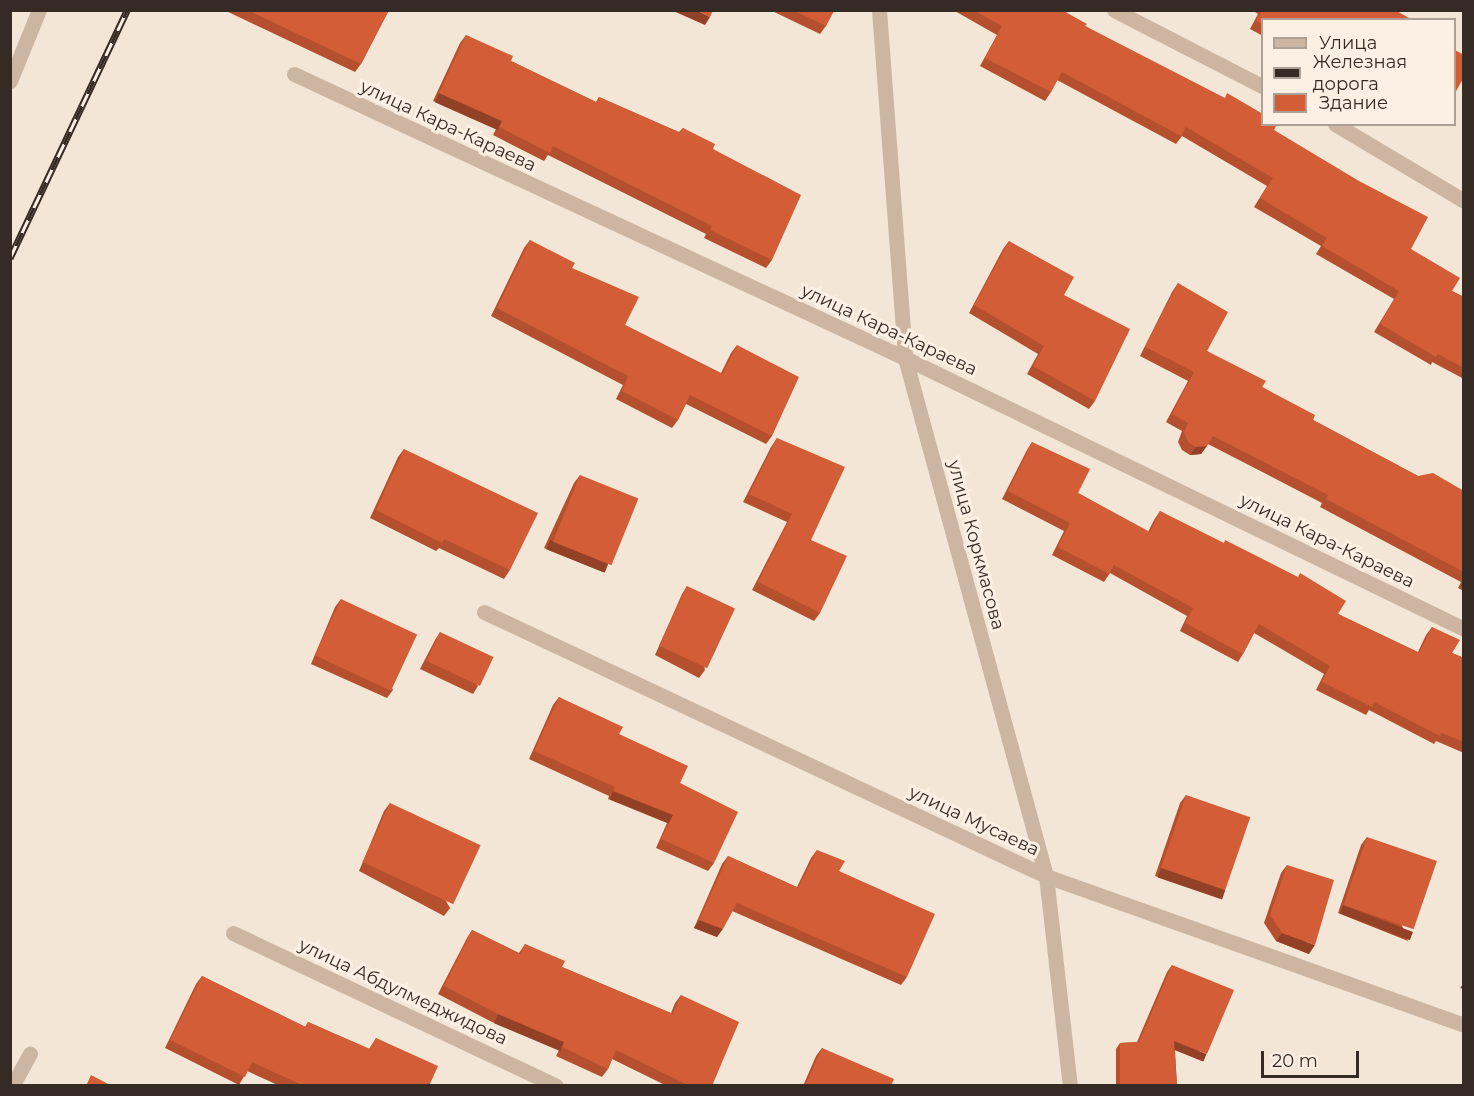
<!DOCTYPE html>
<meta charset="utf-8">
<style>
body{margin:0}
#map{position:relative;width:1474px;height:1096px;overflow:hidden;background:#f3e6d6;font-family:Montserrat,sans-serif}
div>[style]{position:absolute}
.minor>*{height:15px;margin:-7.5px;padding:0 7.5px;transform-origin:7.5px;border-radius:7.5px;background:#ccb6a1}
.rail>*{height:7px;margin-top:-3.5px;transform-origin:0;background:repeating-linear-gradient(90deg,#fbf0e3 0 14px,#362a25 0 28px);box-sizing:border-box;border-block:2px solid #362a25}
.wall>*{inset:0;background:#b5502e}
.shaded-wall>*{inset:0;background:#934126;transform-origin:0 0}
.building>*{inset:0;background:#d25d36;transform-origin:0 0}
span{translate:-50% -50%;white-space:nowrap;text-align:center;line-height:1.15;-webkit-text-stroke:6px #fbf0e3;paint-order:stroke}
.street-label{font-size:18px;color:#362a25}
.frame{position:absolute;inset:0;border:12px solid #362a25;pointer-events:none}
.legend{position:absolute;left:1261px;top:18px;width:195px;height:108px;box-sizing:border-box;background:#fbf0e3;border:2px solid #aca197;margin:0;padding:8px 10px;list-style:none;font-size:18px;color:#362a25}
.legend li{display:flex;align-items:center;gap:12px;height:30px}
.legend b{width:30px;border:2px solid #aca197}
.scale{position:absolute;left:1261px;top:1051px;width:98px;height:27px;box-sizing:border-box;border:3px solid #362a25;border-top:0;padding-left:8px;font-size:18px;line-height:21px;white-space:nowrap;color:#362a25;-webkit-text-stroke:4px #fbf0e3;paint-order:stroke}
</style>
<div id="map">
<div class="minor">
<i style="left:879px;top:10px;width:349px;rotate:85.7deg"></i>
<i style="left:905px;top:358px;width:537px;rotate:74.77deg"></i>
<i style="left:1046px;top:876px;width:211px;rotate:83.5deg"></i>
<i style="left:1114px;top:10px;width:166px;rotate:27.2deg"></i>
<i style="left:294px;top:74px;width:674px;rotate:24.93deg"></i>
<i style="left:905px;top:358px;width:621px;rotate:25.86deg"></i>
<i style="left:10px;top:81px;width:77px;rotate:-67.8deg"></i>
<i style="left:1335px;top:124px;width:150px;rotate:30.8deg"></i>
<i style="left:484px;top:612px;width:621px;rotate:25.16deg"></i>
<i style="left:1046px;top:876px;width:444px;rotate:19.6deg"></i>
<i style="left:233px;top:933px;width:357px;rotate:25.3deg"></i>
<i style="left:12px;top:1086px;width:37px;rotate:-61deg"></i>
</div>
<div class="rail">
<i style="left:10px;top:258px;width:274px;rotate:-64.7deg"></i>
</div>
<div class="wall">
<i style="clip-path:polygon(224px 10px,389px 10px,361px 64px,355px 72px)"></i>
<i style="clip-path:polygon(770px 10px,833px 10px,826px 26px,820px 34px)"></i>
<i style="clip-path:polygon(953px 10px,1062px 10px,1085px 26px,1274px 130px,1411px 249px,1452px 291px,1464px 297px,1464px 379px,1432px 362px,1431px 365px,1374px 332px,1394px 299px,1316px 254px,1321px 246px,1254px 207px,1267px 186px,1182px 136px,1176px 144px,1057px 80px,1051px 92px,1045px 101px,980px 66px,997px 35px)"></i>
<i style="clip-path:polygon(1252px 10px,1395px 10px,1263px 20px,1263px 36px,1250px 29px,1258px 14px)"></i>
<i style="clip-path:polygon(466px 35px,511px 61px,596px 102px,599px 97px,679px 132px,683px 128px,713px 149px,772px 260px,766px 268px,704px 238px,706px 234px,548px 155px,544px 161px,493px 135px,496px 129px,433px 101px,460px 43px)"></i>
<i style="clip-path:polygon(530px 240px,572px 268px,625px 325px,721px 373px,731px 353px,737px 345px,772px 436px,766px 444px,686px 404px,678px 420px,672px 428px,616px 399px,623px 385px,491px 316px,524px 248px)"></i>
<i style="clip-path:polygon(1009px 241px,1064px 295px,1095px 401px,1089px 409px,1027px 374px,1038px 354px,969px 313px,1003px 249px)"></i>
<i style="clip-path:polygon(1178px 283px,1207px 351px,1313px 420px,1418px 476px,1464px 491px,1464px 591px,1458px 588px,1461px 582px,1320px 507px,1322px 503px,1208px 444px,1201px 454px,1190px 455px,1182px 450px,1178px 442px,1182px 431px,1166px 422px,1188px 381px,1140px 356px,1172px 292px)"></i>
<i style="clip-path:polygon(777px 438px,811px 540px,820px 613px,814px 621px,752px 590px,787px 522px,743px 502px,771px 447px)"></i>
<i style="clip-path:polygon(1032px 442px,1078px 493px,1148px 532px,1154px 520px,1160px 511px,1338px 614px,1418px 652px,1426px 635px,1432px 627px,1452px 653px,1464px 658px,1464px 753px,1436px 741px,1434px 744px,1369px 710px,1366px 715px,1316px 690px,1324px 674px,1254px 633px,1243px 654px,1238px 662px,1180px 631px,1187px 616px,1110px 573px,1104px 582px,1052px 555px,1064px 531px,1002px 499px,1027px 450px)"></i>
<i style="clip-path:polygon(404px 449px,510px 570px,504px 579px,439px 548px,436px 551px,370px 518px,398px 457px)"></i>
<i style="clip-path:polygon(580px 475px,608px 564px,603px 572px,544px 548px,574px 483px)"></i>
<i style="clip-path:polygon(687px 586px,705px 670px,699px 678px,655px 655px,682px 594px)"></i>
<i style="clip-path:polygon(341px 599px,393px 690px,387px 698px,311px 664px,335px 607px)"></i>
<i style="clip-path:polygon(440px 632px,478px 686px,473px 694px,420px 669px,435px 640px)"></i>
<i style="clip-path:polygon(559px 697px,619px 734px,680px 783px,714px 863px,708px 871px,656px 848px,667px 823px,608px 799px,609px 796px,529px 759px,553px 705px)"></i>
<i style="clip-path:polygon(1186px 795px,1225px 890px,1219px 898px,1155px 876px,1180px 803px)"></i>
<i style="clip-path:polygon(390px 803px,450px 908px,444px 916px,359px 871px,384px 811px)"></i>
<i style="clip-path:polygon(1367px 837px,1408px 941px,1338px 913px,1361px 845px)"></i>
<i style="clip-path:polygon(817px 850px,839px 871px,907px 977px,901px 985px,732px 911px,717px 937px,694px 928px,722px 864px,728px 856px,797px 887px,811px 858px)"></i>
<i style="clip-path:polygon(1287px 865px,1309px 954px,1276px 941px,1264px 923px,1281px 873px)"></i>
<i style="clip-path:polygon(472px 930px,519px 953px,525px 944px,562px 967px,671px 1013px,675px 1003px,681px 995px,712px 1086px,667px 1086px,612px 1059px,608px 1069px,602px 1077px,556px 1056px,559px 1050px,492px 1022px,438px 994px,467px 938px)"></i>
<i style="clip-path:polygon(1172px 965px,1202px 1061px,1175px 1050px,1177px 1086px,1116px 1086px,1116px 1049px,1120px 1043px,1137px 1042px,1167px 972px)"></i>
<i style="clip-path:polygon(202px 976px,305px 1027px,308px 1022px,369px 1049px,376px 1038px,429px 1086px,280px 1086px,247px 1071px,239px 1085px,165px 1048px,196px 984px)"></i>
<i style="clip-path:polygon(822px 1048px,891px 1086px,803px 1086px,816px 1056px)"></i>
</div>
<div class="shaded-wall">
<i style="clip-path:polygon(671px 10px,696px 10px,710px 17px,705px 25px)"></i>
<i style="left:439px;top:93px;width:69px;height:10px;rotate:24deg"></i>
<i style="clip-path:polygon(1207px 446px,1201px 454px,1190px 455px,1196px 447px)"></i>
<i style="left:550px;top:540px;width:63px;height:10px;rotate:22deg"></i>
<i style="left:613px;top:791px;width:65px;height:9px;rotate:22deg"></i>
<i style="left:1161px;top:868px;width:68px;height:10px;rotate:19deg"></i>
<i style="left:1343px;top:905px;width:75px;height:9px;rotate:21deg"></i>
<i style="clip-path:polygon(699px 920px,723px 929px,717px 937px,694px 928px)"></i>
<i style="clip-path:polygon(1282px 933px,1315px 945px,1309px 954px,1276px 941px)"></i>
<i style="clip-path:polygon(1464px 983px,1464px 989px,1460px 988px)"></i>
<i style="left:498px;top:1014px;width:72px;height:10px;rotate:23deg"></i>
<i style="left:1174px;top:1041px;width:35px;height:8px;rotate:22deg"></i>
</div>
<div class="building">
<i style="clip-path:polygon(247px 10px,389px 10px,361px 64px)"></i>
<i style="clip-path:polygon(696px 10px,713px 10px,710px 17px)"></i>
<i style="clip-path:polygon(793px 10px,833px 10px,834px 11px,826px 26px)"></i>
<i style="clip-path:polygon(973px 10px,1062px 10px,1087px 24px,1085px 26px,1225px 98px,1227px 93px,1263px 114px,1263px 124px,1277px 124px,1274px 130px,1359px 181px,1428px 217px,1411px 249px,1460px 278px,1452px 291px,1464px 297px,1464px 368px,1438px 354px,1436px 357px,1380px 324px,1399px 291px,1322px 246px,1327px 238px,1260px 198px,1273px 178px,1186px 127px,1181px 136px,1062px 72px,1051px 92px,985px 58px,1002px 26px)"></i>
<i style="clip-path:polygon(1262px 10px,1395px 10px,1409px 18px,1408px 20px,1263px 20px,1263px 25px,1256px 21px)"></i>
<i style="clip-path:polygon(466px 35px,513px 56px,511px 61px,596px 102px,599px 97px,680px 133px,683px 128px,715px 144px,713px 149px,801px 195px,772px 260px,710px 230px,712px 226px,553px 146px,550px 153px,499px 127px,502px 121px,439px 93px)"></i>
<i style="clip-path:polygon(1455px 50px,1464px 55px,1464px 77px,1455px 93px)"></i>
<i style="clip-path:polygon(530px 240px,575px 263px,572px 268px,639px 297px,625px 325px,722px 374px,737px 345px,799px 377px,772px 436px,690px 395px,678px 420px,622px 391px,628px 376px,497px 308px)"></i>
<i style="clip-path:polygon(1009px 241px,1074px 277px,1064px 295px,1130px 329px,1095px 401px,1033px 366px,1044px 346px,974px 305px)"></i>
<i style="clip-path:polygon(1178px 283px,1228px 312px,1207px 351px,1266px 381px,1262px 387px,1315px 415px,1313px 420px,1418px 476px,1433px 473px,1464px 491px,1464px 572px,1326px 499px,1328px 495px,1213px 436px,1207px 446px,1196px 447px,1188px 442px,1184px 433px,1188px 423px,1172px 414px,1194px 372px,1145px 347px)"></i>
<i style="clip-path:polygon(777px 438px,845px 467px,811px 540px,847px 556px,820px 613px,758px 582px,792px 514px,749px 494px)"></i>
<i style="clip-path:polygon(1032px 442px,1090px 469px,1078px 493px,1150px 532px,1160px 511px,1224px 543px,1225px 540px,1298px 577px,1300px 573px,1346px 601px,1338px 614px,1419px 653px,1432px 627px,1460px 640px,1452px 653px,1464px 658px,1464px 742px,1442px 733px,1440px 736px,1374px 702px,1372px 707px,1322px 682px,1330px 666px,1259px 624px,1243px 654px,1185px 623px,1193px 608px,1114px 565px,1109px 574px,1058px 547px,1070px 523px,1008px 491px)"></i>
<i style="clip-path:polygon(404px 449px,538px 513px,510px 570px,444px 539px,442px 543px,376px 510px)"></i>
<i style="left:580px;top:475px;width:63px;height:72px;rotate:22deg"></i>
<i style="left:687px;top:586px;width:53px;height:66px;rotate:25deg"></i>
<i style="left:341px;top:599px;width:84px;height:62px;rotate:25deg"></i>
<i style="left:440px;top:632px;width:59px;height:32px;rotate:25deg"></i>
<i style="clip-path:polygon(559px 697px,623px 727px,619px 734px,688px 766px,680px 783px,738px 812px,714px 863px,661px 839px,673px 815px,613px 791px,615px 787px,534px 751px)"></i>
<i style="left:1186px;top:795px;width:68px;height:77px;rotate:19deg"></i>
<i style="left:390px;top:803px;width:100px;height:65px;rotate:25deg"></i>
<i style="left:1367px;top:837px;width:74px;height:72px;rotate:19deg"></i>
<i style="clip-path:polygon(817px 850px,845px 861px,839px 871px,935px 914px,907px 977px,737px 903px,723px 929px,699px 920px,728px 856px,798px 888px)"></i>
<i style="clip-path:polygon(1287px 865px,1334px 880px,1315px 945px,1282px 933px,1270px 915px)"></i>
<i style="clip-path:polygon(472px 930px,520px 954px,525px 944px,565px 961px,562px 967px,673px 1014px,681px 995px,739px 1022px,712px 1086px,690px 1086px,616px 1050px,608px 1069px,562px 1047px,564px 1042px,498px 1014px,444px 986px)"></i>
<i style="clip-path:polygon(1172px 965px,1234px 990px,1207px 1054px,1174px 1041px,1177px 1086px,1120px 1086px,1120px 1043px,1139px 1042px)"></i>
<i style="clip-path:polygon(202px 976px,306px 1027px,308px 1022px,370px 1049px,376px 1038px,438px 1066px,429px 1086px,304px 1086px,252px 1062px,245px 1077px,170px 1040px)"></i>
<i style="clip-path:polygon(822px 1048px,894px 1079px,891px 1086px,805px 1086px)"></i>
<i style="clip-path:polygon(91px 1075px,112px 1086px,86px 1086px)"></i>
</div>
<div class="street-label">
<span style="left:448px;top:126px;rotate:25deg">улица Кара-Караева</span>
<span style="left:889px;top:330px;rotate:25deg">улица Кара-Караева</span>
<span style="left:1327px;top:541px;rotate:26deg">улица Кара-Караева</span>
<span style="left:976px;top:545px;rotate:75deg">улица Коркмасова</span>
<span style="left:974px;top:821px;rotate:25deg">улица Мусаева</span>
<span style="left:403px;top:992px;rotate:25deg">улица Абдулмеджидова</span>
</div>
<div class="frame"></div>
<ul class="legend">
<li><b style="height:8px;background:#ccb6a1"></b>Улица</li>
<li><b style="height:8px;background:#362a25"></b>Железная дорога</li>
<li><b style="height:16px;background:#d25d36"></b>Здание</li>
</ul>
<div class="scale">20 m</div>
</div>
